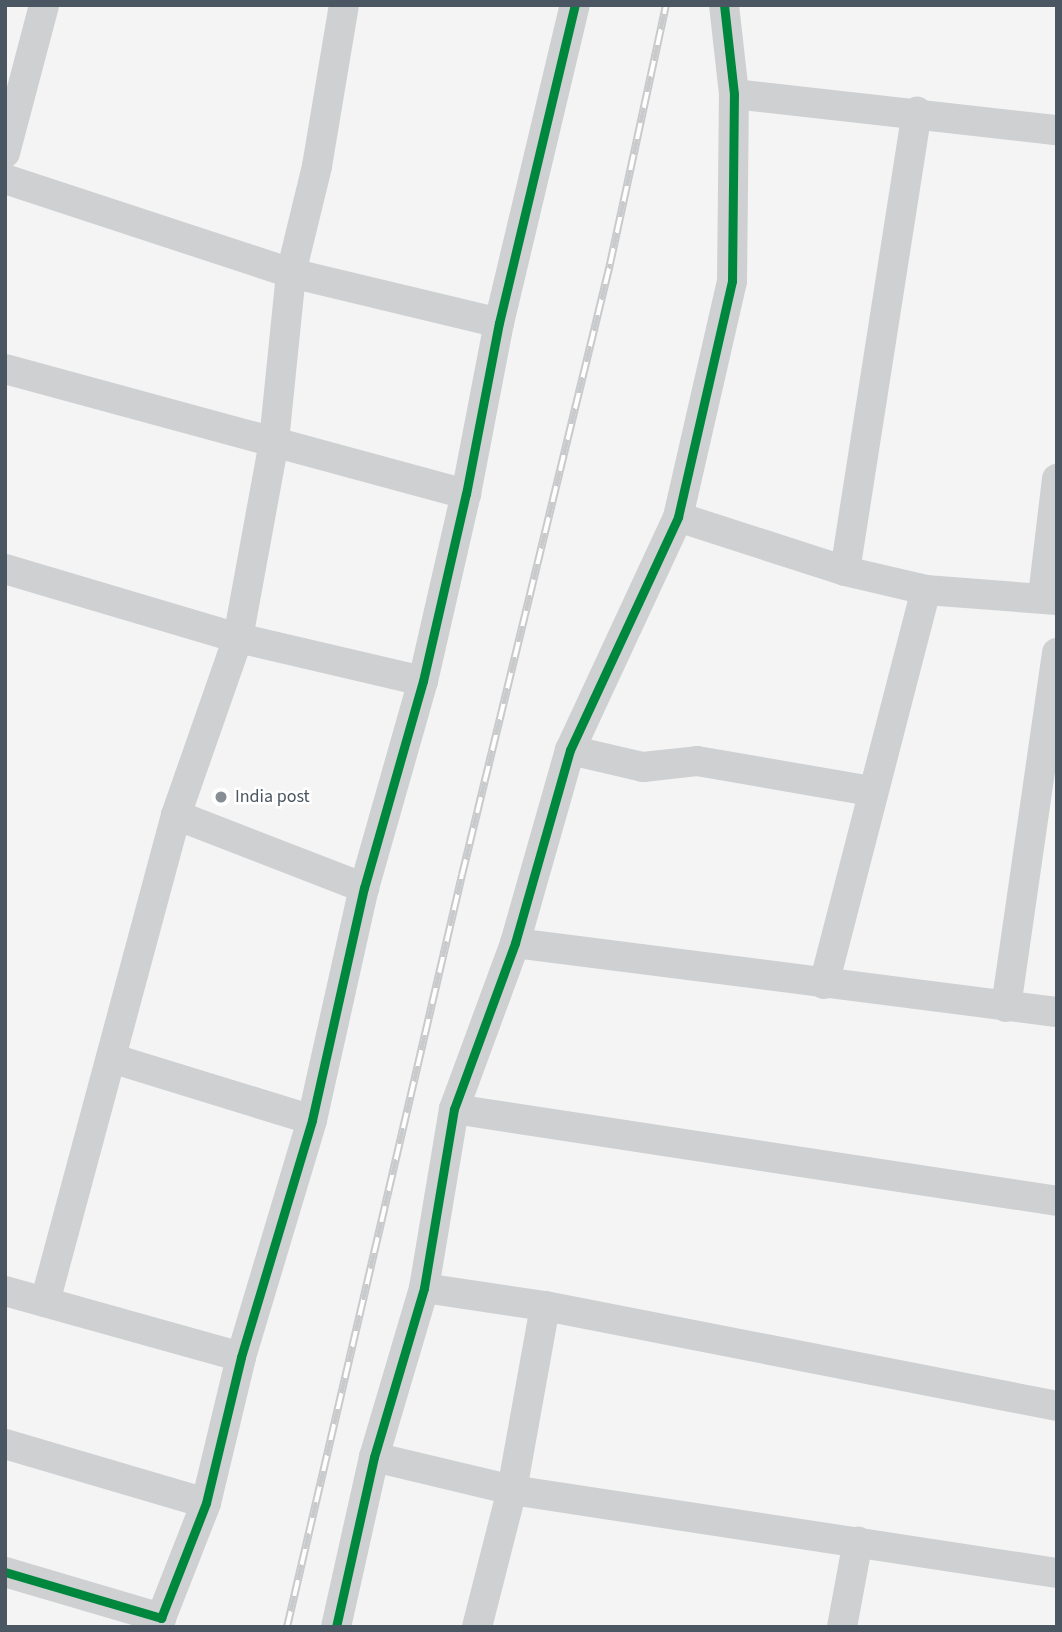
<!DOCTYPE html>
<style>
body{margin:0}
#map{position:relative;width:1062px;height:1632px;overflow:hidden;background:#f4f4f4;font-family:"Source Sans 3",sans-serif}
div>[style]{position:absolute}
.minor>*{height:30px;margin:-15px;padding:0 15px;transform-origin:15px;border-radius:15px;background:#ced0d2}
.rail>*{height:8px;margin-top:-4px;transform-origin:0;background:repeating-linear-gradient(90deg,#fff 0 16px,#c9cacc 0 32px);box-sizing:border-box;border-block:2px solid #c9cacc}
.cycleway>*{height:9px;margin:-4.5px;padding:0 4.5px;transform-origin:4.5px;border-radius:4.5px;background:#00873e}
.dots>*{width:19px;height:19px;translate:-50% -50%;box-sizing:border-box;border:4px solid #fff;border-radius:50%}
span{translate:-50% -50%;white-space:nowrap;text-align:center;line-height:1.15;-webkit-text-stroke:5px #fff;paint-order:stroke}
.poi-label{font-size:18px;color:#4a5661}
.left{translate:0 -50%;text-align:left}
.frame{position:absolute;inset:0;border:7px solid #4a5661;pointer-events:none}
</style>
<div id="map">
<div class="minor">
<i style="left:734px;top:94px;width:325px;rotate:6.4deg"></i>
<i style="left:5px;top:153px;width:153px;rotate:-75.2deg"></i>
<i style="left:5px;top:179px;width:301px;rotate:18.2deg"></i>
<i style="left:291px;top:273px;width:214px;rotate:13.5deg"></i>
<i style="left:5px;top:369px;width:478px;rotate:15.2deg"></i>
<i style="left:678px;top:517px;width:176px;rotate:17.9deg"></i>
<i style="left:845px;top:571px;width:83px;rotate:13.2deg"></i>
<i style="left:926px;top:590px;width:131px;rotate:4.4deg"></i>
<i style="left:5px;top:569px;width:243px;rotate:16.5deg"></i>
<i style="left:238px;top:638px;width:190px;rotate:13.1deg"></i>
<i style="left:845px;top:571px;width:465px;rotate:-81.1deg"></i>
<i style="left:1043px;top:596px;width:118px;rotate:-83.2deg"></i>
<i style="left:570px;top:750px;width:75px;rotate:13.1deg"></i>
<i style="left:643px;top:767px;width:54px;rotate:-6.3deg"></i>
<i style="left:697px;top:761px;width:177px;rotate:9.8deg"></i>
<i style="left:176px;top:815px;width:202px;rotate:21.2deg"></i>
<i style="left:515px;top:943px;width:546px;rotate:7.26deg"></i>
<i style="left:824px;top:984px;width:407px;rotate:-75.5deg"></i>
<i style="left:1006px;top:1007px;width:358px;rotate:-81.8deg"></i>
<i style="left:111px;top:1058px;width:210px;rotate:17.1deg"></i>
<i style="left:454px;top:1109px;width:610px;rotate:8.67deg"></i>
<i style="left:424px;top:1288px;width:122px;rotate:8.5deg"></i>
<i style="left:545px;top:1306px;width:522px;rotate:11.05deg"></i>
<i style="left:5px;top:1291px;width:245px;rotate:15.6deg"></i>
<i style="left:45px;top:1302px;width:504px;rotate:-74.94deg"></i>
<i style="left:176px;top:815px;width:188px;rotate:-70.7deg"></i>
<i style="left:238px;top:638px;width:200px;rotate:-79.6deg"></i>
<i style="left:274px;top:441px;width:169px;rotate:-84.2deg"></i>
<i style="left:291px;top:273px;width:110px;rotate:-76.3deg"></i>
<i style="left:317px;top:166px;width:163px;rotate:-80.5deg"></i>
<i style="left:5px;top:1444px;width:209px;rotate:16.4deg"></i>
<i style="left:374px;top:1457px;width:142px;rotate:13.4deg"></i>
<i style="left:512px;top:1490px;width:551px;rotate:8.66deg"></i>
<i style="left:5px;top:1572px;width:163px;rotate:16.4deg"></i>
<i style="left:161px;top:1618px;width:123px;rotate:-68.6deg"></i>
<i style="left:206px;top:1503px;width:150px;rotate:-76.5deg"></i>
<i style="left:241px;top:1357px;width:247px;rotate:-73.3deg"></i>
<i style="left:312px;top:1120px;width:238px;rotate:-77.4deg"></i>
<i style="left:364px;top:888px;width:215px;rotate:-74.1deg"></i>
<i style="left:423px;top:681px;width:192px;rotate:-77.1deg"></i>
<i style="left:466px;top:494px;width:174px;rotate:-79.1deg"></i>
<i style="left:499px;top:323px;width:327px;rotate:-76.6deg"></i>
<i style="left:336px;top:1627px;width:174px;rotate:-77.4deg"></i>
<i style="left:374px;top:1457px;width:176px;rotate:-73.5deg"></i>
<i style="left:424px;top:1288px;width:181px;rotate:-80.5deg"></i>
<i style="left:454px;top:1109px;width:177px;rotate:-69.8deg"></i>
<i style="left:515px;top:943px;width:201px;rotate:-74.1deg"></i>
<i style="left:570px;top:750px;width:257px;rotate:-65.1deg"></i>
<i style="left:678px;top:517px;width:242px;rotate:-77.1deg"></i>
<i style="left:732px;top:281px;width:187px;rotate:-89.4deg"></i>
<i style="left:734px;top:94px;width:90px;rotate:-96.4deg"></i>
<i style="left:477px;top:1627px;width:141px;rotate:-75.7deg"></i>
<i style="left:512px;top:1490px;width:187px;rotate:-79.8deg"></i>
<i style="left:842px;top:1627px;width:87px;rotate:-79.5deg"></i>
</div>
<div class="rail">
<i style="left:287px;top:1627px;width:772px;rotate:-76.9deg"></i>
<i style="left:462px;top:875px;width:629px;rotate:-76.38deg"></i>
<i style="left:610px;top:264px;width:265px;rotate:-77.8deg"></i>
</div>
<div class="cycleway">
<i style="left:5px;top:1572px;width:163px;rotate:16.4deg"></i>
<i style="left:161px;top:1618px;width:123px;rotate:-68.6deg"></i>
<i style="left:206px;top:1503px;width:150px;rotate:-76.5deg"></i>
<i style="left:241px;top:1357px;width:247px;rotate:-73.3deg"></i>
<i style="left:312px;top:1120px;width:238px;rotate:-77.4deg"></i>
<i style="left:364px;top:888px;width:215px;rotate:-74.1deg"></i>
<i style="left:423px;top:681px;width:192px;rotate:-77.1deg"></i>
<i style="left:466px;top:494px;width:174px;rotate:-79.1deg"></i>
<i style="left:499px;top:323px;width:327px;rotate:-76.6deg"></i>
<i style="left:336px;top:1627px;width:174px;rotate:-77.4deg"></i>
<i style="left:374px;top:1457px;width:176px;rotate:-73.5deg"></i>
<i style="left:424px;top:1288px;width:181px;rotate:-80.5deg"></i>
<i style="left:454px;top:1109px;width:177px;rotate:-69.8deg"></i>
<i style="left:515px;top:943px;width:201px;rotate:-74.1deg"></i>
<i style="left:570px;top:750px;width:257px;rotate:-65.1deg"></i>
<i style="left:678px;top:517px;width:242px;rotate:-77.1deg"></i>
<i style="left:732px;top:281px;width:187px;rotate:-89.4deg"></i>
<i style="left:734px;top:94px;width:90px;rotate:-96.4deg"></i>
</div>
<div class="dots">
<i style="left:221px;top:797px;background:#868d94"></i>
</div>
<div class="poi-label">
<span class="left" style="left:235px;top:797px">India post</span>
</div>
<div class="frame"></div>
</div>
